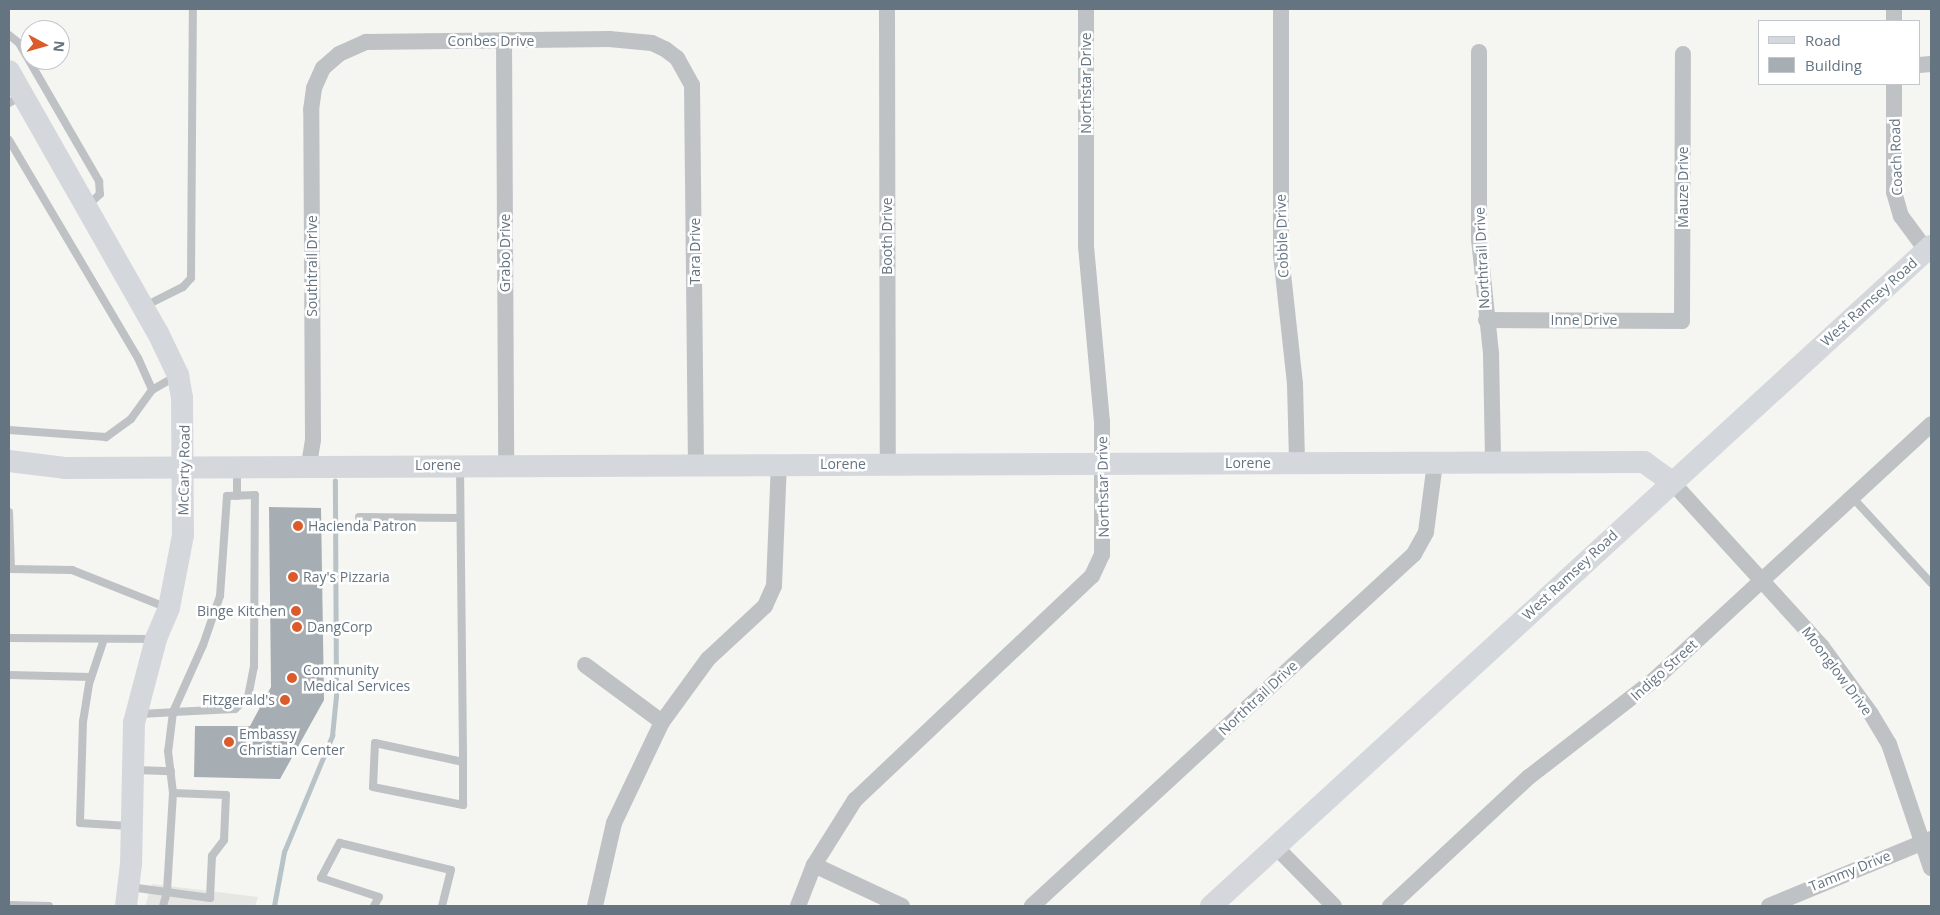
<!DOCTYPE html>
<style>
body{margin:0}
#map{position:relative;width:1940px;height:915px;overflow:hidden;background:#f5f5f1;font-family:"Open Sans",sans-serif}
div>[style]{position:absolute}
.built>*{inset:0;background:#e6e7e5}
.stream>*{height:4.5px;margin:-2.25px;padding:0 2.25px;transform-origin:2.25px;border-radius:2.25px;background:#b8c3c8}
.building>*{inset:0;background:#a7aeb3}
.lane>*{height:8px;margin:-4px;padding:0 4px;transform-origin:4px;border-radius:4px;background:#bec2c5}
.street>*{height:16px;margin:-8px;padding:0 8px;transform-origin:8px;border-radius:8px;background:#bec2c5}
.secondary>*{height:22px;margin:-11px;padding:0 11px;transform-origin:11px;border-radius:11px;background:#d4d8dc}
.dots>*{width:14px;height:14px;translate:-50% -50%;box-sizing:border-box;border:2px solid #fff;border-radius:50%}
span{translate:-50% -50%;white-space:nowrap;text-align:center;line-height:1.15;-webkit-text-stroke:5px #fff;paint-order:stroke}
.street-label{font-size:14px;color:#657481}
.poi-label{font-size:14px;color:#657481}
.left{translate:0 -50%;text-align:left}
.right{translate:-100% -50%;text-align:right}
.frame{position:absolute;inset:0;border:10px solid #657481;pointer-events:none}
.legend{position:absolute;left:1758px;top:20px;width:162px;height:65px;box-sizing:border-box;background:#fff;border:1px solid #c1c7cd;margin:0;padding:6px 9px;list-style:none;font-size:15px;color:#657481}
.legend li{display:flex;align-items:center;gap:10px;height:25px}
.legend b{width:25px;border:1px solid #c1c7cd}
.north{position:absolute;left:20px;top:20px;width:50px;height:50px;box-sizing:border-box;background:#fff;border:1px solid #c1c7cd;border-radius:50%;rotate:96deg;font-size:14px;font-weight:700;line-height:20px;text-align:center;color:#657481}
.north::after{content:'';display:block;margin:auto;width:18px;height:22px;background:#dc5b2b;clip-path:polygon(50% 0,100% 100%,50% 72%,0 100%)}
</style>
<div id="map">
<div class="built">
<i style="clip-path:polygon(152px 884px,258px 897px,255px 906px,145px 906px)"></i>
</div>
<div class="stream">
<i style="left:274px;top:906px;width:55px;rotate:-79.5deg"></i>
<i style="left:284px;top:852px;width:126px;rotate:-67.5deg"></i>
<i style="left:332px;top:736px;width:40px;rotate:-84.3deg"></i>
<i style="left:336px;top:696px;width:215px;rotate:-90.3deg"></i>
</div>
<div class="building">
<i style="clip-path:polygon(269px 507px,321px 508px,324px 700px,280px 779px,194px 777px,195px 726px,250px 726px,271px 687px)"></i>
</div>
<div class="lane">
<i style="left:9px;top:35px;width:13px;rotate:39deg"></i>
<i style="left:19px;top:43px;width:160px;rotate:59.9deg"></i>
<i style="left:99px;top:181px;width:13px;rotate:86deg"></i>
<i style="left:100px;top:194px;width:16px;rotate:137deg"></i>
<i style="left:9px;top:103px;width:14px;rotate:-30deg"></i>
<i style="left:9px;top:140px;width:253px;rotate:59.4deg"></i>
<i style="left:138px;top:358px;width:35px;rotate:66deg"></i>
<i style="left:152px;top:390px;width:36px;rotate:126deg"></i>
<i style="left:131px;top:419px;width:31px;rotate:144deg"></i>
<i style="left:106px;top:437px;width:97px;rotate:-175.9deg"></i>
<i style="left:145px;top:306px;width:42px;rotate:-26.6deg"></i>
<i style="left:183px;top:287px;width:12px;rotate:-48deg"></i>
<i style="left:191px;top:278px;width:269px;rotate:-89.6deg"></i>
<i style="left:152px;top:390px;width:28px;rotate:-30deg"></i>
<i style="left:460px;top:467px;width:295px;rotate:89.4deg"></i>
<i style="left:463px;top:762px;width:90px;rotate:-167.8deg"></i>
<i style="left:375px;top:743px;width:44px;rotate:92.6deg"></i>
<i style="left:373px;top:787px;width:92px;rotate:11.3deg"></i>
<i style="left:463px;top:805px;width:43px;rotate:-90deg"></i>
<i style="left:237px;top:470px;width:26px;rotate:90deg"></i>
<i style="left:1852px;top:497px;width:117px;rotate:47.4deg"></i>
<i style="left:9px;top:512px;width:57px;rotate:88deg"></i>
<i style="left:11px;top:569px;width:61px;rotate:0.9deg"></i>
<i style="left:72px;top:570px;width:103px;rotate:21.6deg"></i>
<i style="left:359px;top:517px;width:101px;rotate:0.6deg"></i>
<i style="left:9px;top:638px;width:145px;rotate:0.4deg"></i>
<i style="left:104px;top:639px;width:47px;rotate:108.4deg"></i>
<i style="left:89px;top:684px;width:37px;rotate:99deg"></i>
<i style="left:83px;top:721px;width:102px;rotate:91.7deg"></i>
<i style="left:80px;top:823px;width:49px;rotate:3.5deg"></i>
<i style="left:9px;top:675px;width:82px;rotate:1.4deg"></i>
<i style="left:140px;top:714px;width:33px;rotate:-3deg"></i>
<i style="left:173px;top:712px;width:62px;rotate:-2.8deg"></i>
<i style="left:235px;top:709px;width:18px;rotate:-43deg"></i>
<i style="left:248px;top:697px;width:31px;rotate:-79deg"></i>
<i style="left:254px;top:667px;width:172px;rotate:-89.7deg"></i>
<i style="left:255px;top:495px;width:28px;rotate:178deg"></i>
<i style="left:227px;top:496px;width:100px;rotate:94deg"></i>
<i style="left:220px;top:596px;width:52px;rotate:109.1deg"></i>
<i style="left:203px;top:645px;width:73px;rotate:114.1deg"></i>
<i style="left:173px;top:712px;width:39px;rotate:97deg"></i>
<i style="left:168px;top:751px;width:42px;rotate:83.2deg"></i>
<i style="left:173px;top:793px;width:99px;rotate:93.5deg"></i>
<i style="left:167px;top:892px;width:15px;rotate:106deg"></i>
<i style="left:135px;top:770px;width:36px;rotate:2deg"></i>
<i style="left:130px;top:887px;width:81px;rotate:7.8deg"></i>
<i style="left:210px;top:898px;width:42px;rotate:-87.3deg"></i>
<i style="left:212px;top:856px;width:20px;rotate:-53deg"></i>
<i style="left:224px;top:840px;width:45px;rotate:-87.5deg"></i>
<i style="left:226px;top:795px;width:53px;rotate:-177.8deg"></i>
<i style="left:9px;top:905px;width:40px;rotate:1.4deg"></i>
<i style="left:374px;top:906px;width:10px;rotate:-61deg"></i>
<i style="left:379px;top:897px;width:61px;rotate:-161.9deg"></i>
<i style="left:321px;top:878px;width:40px;rotate:-62deg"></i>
<i style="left:340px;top:843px;width:114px;rotate:13.7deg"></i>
<i style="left:451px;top:870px;width:37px;rotate:104deg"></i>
</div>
<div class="street">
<i style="left:887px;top:9px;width:455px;rotate:89.9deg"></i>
<i style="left:1281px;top:9px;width:246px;rotate:90deg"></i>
<i style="left:1281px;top:255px;width:130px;rotate:83.8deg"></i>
<i style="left:1295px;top:384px;width:78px;rotate:88.5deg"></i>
<i style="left:1894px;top:9px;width:12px;rotate:90deg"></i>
<i style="left:504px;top:41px;width:425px;rotate:89.7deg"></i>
<i style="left:1479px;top:52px;width:187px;rotate:90deg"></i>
<i style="left:1479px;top:239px;width:116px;rotate:84deg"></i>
<i style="left:1491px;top:354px;width:109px;rotate:88.9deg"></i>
<i style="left:1919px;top:65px;width:12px;rotate:-5deg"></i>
<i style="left:1894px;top:84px;width:108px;rotate:90deg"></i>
<i style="left:1894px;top:192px;width:25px;rotate:74deg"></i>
<i style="left:1901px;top:216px;width:42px;rotate:53.7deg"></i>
<i style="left:1486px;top:320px;width:196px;rotate:0.3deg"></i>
<i style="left:1682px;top:321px;width:267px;rotate:-89.8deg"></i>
<i style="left:309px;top:465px;width:25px;rotate:-81deg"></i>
<i style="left:313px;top:440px;width:330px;rotate:-90.3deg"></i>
<i style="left:311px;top:110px;width:22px;rotate:-82deg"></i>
<i style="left:314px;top:88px;width:22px;rotate:-66deg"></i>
<i style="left:323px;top:68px;width:21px;rotate:-41deg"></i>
<i style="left:339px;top:54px;width:30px;rotate:-24deg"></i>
<i style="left:366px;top:42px;width:243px;rotate:-0.7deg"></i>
<i style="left:609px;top:39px;width:43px;rotate:5.3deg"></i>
<i style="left:652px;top:43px;width:14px;rotate:25deg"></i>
<i style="left:665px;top:49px;width:15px;rotate:37deg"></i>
<i style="left:677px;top:58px;width:31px;rotate:61deg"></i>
<i style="left:692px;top:85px;width:379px;rotate:89.4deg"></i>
<i style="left:1672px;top:482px;width:223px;rotate:47.7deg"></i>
<i style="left:1822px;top:647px;width:83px;rotate:53.8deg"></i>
<i style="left:1871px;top:714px;width:35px;rotate:59deg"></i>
<i style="left:1889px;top:744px;width:131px;rotate:71.3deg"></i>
<i style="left:585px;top:665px;width:96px;rotate:36.5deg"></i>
<i style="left:1275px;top:846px;width:84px;rotate:45.5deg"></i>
<i style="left:814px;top:865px;width:97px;rotate:25deg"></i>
<i style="left:595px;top:906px;width:85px;rotate:-77.1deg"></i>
<i style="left:614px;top:823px;width:112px;rotate:-64.6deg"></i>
<i style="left:662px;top:722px;width:78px;rotate:-53.9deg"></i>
<i style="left:708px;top:659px;width:78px;rotate:-42.9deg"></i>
<i style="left:765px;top:606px;width:22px;rotate:-66deg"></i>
<i style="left:774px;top:586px;width:123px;rotate:-87.7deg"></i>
<i style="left:798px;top:906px;width:44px;rotate:-68.7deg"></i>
<i style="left:814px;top:865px;width:77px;rotate:-57.8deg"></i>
<i style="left:855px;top:800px;width:326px;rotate:-43.4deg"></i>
<i style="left:1092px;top:576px;width:23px;rotate:-65deg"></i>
<i style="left:1102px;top:555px;width:133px;rotate:-90deg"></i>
<i style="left:1102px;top:422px;width:176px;rotate:-95.2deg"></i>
<i style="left:1086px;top:247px;width:238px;rotate:-90deg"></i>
<i style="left:1032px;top:906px;width:519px;rotate:-42.66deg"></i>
<i style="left:1414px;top:554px;width:25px;rotate:-61deg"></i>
<i style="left:1426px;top:532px;width:70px;rotate:-82.6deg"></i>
<i style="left:1390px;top:906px;width:190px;rotate:-42.9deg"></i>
<i style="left:1529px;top:777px;width:158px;rotate:-37.8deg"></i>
<i style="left:1654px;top:680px;width:377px;rotate:-42.7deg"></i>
<i style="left:1769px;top:906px;width:175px;rotate:-22.5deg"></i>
</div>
<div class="secondary">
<i style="left:9px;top:71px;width:301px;rotate:60.4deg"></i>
<i style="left:158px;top:333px;width:47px;rotate:64.5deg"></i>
<i style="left:178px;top:375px;width:23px;rotate:80deg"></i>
<i style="left:182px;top:398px;width:137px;rotate:89.6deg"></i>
<i style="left:183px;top:535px;width:74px;rotate:100.9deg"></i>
<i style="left:169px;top:608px;width:34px;rotate:113deg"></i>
<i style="left:156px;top:639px;width:87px;rotate:104.7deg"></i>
<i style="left:134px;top:723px;width:141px;rotate:91.2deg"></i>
<i style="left:131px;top:864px;width:42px;rotate:96.8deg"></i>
<i style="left:9px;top:461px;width:56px;rotate:7.1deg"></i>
<i style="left:65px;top:468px;width:1579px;rotate:-0.22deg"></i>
<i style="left:1644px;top:462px;width:34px;rotate:36deg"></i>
<i style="left:1211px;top:906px;width:977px;rotate:-42.51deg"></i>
</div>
<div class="dots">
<i style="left:298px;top:526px;background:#dc5b2b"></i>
<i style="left:293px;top:577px;background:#dc5b2b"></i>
<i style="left:296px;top:611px;background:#dc5b2b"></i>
<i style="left:297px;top:627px;background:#dc5b2b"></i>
<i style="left:292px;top:678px;background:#dc5b2b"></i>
<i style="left:285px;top:700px;background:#dc5b2b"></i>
<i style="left:229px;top:742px;background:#dc5b2b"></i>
</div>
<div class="street-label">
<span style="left:491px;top:41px">Conbes Drive</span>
<span style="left:1086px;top:83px;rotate:-90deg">Northstar Drive</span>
<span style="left:1896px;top:157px;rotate:-92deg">Coach Road</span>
<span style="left:1683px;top:187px;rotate:-90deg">Mauze Drive</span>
<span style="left:887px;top:236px;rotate:-90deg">Booth Drive</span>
<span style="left:1282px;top:236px;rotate:-92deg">Cobble Drive</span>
<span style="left:695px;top:251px;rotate:-90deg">Tara Drive</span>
<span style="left:505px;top:253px;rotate:-90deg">Grabo Drive</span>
<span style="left:1482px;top:258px;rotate:-93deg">Northtrail Drive</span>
<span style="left:312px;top:266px;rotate:-90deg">Southtrail Drive</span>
<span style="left:1869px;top:302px;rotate:-42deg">West Ramsey Road</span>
<span style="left:1584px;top:320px">Inne Drive</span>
<span style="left:1248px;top:463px">Lorene</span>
<span style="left:843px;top:464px">Lorene</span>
<span style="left:438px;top:465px">Lorene</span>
<span style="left:184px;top:470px;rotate:-89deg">McCarty Road</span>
<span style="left:1103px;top:487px;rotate:-91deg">Northstar Drive</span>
<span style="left:1570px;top:575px;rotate:-43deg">West Ramsey Road</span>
<span style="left:1664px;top:670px;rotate:-42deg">Indigo Street</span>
<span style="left:1837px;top:671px;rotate:53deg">Moonglow Drive</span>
<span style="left:1258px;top:698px;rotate:-43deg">Northtrail Drive</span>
<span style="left:1850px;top:871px;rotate:-22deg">Tammy Drive</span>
</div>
<div class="poi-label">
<span class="left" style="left:308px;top:526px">Hacienda Patron</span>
<span class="left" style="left:303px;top:577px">Ray's Pizzaria</span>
<span class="right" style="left:286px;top:611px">Binge Kitchen</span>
<span class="left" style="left:307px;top:627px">DangCorp</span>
<span class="left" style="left:303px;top:678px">Community<br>Medical Services</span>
<span class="right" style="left:275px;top:700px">Fitzgerald's</span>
<span class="left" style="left:239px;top:742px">Embassy<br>Christian Center</span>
</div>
<div class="frame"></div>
<ul class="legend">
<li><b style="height:6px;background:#d4d8dc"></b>Road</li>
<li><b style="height:14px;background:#a7aeb3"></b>Building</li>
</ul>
<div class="north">N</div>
</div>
